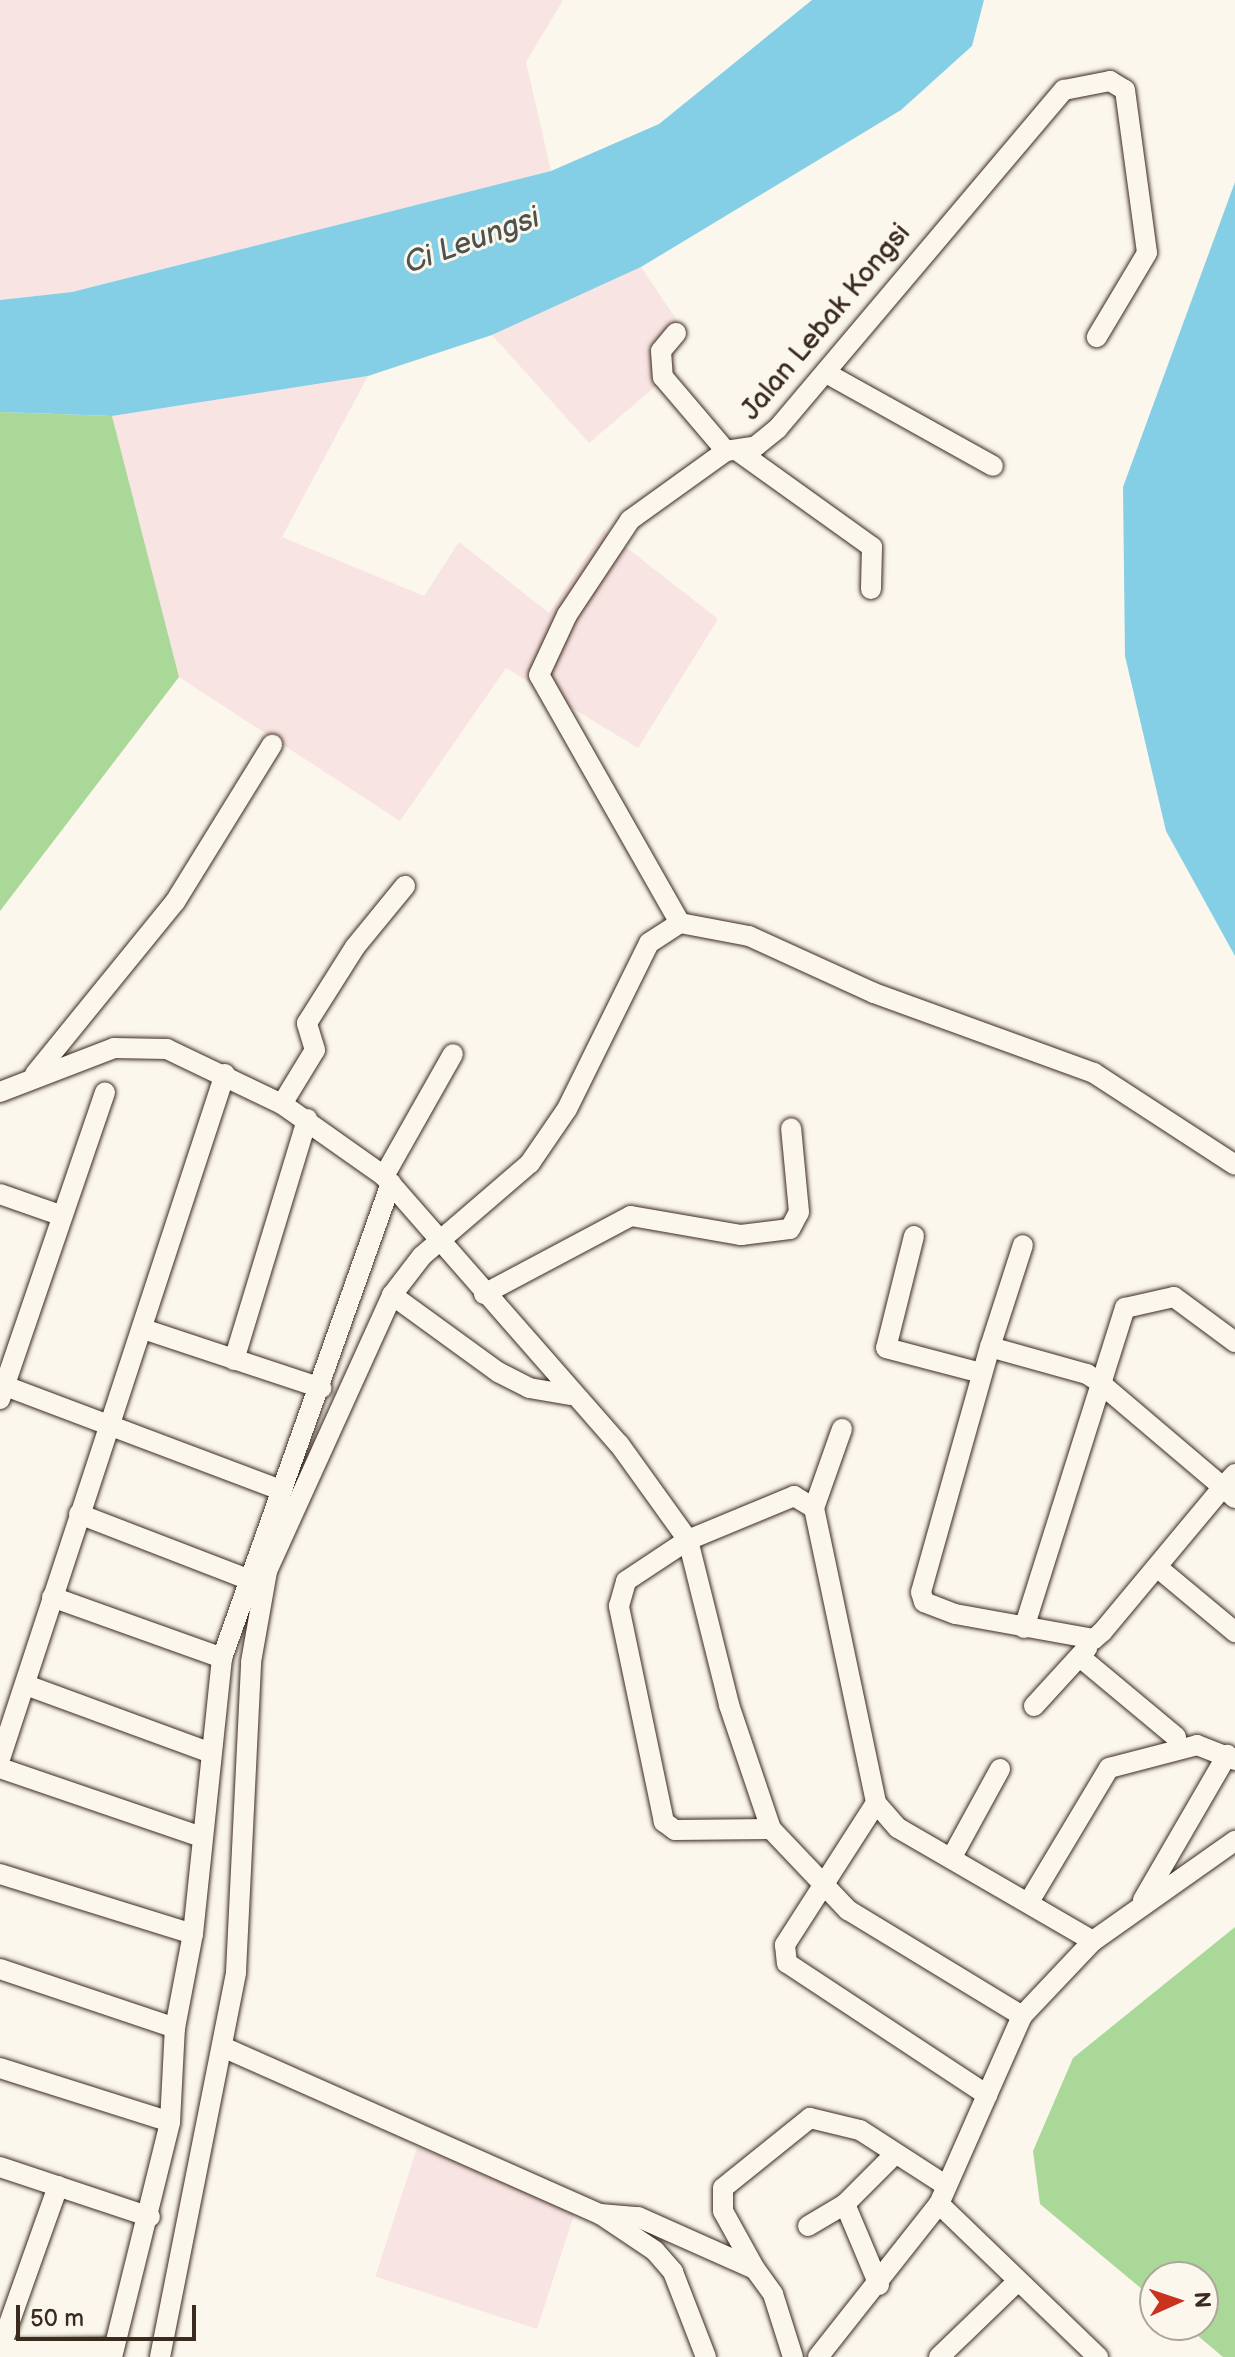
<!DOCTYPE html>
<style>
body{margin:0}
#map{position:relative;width:1235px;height:2357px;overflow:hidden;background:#fbf7ec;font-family:"Balsamiq Sans",sans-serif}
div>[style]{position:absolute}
.built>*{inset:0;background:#f8e4e2;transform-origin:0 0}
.green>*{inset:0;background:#aad898}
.water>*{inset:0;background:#85cfe6}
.roads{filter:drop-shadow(0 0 2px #3b2a1e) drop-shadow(0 0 2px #3b2a1e)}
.minor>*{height:20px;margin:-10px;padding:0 10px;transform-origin:10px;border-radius:10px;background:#fbf7ec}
span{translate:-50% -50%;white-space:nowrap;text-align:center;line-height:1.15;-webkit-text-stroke:6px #fbf7ec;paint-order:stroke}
.street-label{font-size:28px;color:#3b2a1e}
.water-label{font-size:30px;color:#4e5350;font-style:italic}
.north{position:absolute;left:1139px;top:2261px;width:80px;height:80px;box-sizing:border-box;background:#fbf7ec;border:2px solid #aea59a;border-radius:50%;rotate:87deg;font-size:22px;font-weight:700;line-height:32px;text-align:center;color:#3b2a1e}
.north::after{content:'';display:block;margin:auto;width:28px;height:36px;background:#c8321e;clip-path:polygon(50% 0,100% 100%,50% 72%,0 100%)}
.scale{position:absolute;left:16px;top:2305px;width:180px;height:36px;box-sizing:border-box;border:4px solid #3b2a1e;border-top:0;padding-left:10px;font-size:24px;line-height:28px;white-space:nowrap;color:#3b2a1e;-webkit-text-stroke:6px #fbf7ec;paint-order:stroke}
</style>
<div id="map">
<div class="built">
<i style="clip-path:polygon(0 0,563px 0,526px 62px,551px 171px,72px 292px,0 300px)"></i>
<i style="clip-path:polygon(641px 267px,678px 322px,658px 344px,677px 368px,589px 443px,492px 335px)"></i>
<i style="clip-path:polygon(368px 376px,282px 537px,424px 596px,459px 542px,549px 613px,604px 530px,718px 619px,638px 748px,506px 668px,400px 821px,179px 677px,112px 416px)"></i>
<i style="left:417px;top:2148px;width:170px;height:135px;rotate:18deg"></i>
</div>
<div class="green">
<i style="clip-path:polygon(0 412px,112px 416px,179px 677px,0 911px)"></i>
<i style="clip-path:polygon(1235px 1927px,1235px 2357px,1223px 2357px,1185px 2325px,1203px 2325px,1203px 2277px,1155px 2277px,1155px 2300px,1040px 2204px,1033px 2151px,1073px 2058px)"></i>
</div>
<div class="water">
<i style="clip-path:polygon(812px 0,984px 0,972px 46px,901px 110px,641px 267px,492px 335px,368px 376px,112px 416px,0 412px,0 300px,72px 292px,551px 171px,659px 124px)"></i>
<i style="clip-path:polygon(1235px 182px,1235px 956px,1166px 831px,1125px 656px,1123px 487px)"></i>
</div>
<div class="roads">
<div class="minor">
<i style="left:676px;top:333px;width:23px;rotate:130deg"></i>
<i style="left:661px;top:351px;width:26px;rotate:86deg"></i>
<i style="left:663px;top:377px;width:97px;rotate:49.6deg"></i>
<i style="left:826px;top:373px;width:191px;rotate:29.1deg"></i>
<i style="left:738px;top:451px;width:165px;rotate:35.6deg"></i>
<i style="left:872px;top:547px;width:42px;rotate:91.4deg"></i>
<i style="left:680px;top:923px;width:285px;rotate:-119.6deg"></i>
<i style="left:539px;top:675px;width:66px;rotate:-65deg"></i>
<i style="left:567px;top:615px;width:114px;rotate:-56.4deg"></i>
<i style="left:630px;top:520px;width:118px;rotate:-35.7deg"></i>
<i style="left:726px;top:451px;width:30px;rotate:-9deg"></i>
<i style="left:756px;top:446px;width:28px;rotate:-39deg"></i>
<i style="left:778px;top:428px;width:443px;rotate:-49.8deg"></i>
<i style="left:1064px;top:90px;width:47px;rotate:-11.1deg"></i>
<i style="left:1110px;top:81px;width:17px;rotate:31deg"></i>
<i style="left:1125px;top:90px;width:164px;rotate:82.3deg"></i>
<i style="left:1147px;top:253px;width:98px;rotate:120.8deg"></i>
<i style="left:35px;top:1074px;width:222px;rotate:-50.9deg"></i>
<i style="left:175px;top:902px;width:185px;rotate:-58.3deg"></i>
<i style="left:0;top:1092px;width:122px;rotate:-21.1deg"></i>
<i style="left:114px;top:1048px;width:53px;rotate:1.1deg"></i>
<i style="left:167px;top:1049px;width:127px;rotate:25.6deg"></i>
<i style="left:282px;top:1104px;width:125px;rotate:35.2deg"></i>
<i style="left:384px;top:1176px;width:356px;rotate:48.8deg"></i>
<i style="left:619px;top:1444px;width:118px;rotate:54.3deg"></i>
<i style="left:688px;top:1540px;width:170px;rotate:76deg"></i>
<i style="left:729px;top:1705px;width:131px;rotate:71.3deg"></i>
<i style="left:771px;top:1829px;width:112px;rotate:46.5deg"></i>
<i style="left:848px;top:1910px;width:204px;rotate:31.3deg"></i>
<i style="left:1022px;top:2016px;width:103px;rotate:-46.6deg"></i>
<i style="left:1093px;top:1941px;width:174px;rotate:-35.2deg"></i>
<i style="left:282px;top:1104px;width:63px;rotate:-58.6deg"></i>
<i style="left:315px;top:1050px;width:28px;rotate:-107deg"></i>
<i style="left:307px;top:1023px;width:90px;rotate:-57.7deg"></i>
<i style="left:355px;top:947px;width:79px;rotate:-50.7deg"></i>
<i style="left:384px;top:1176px;width:140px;rotate:-60.5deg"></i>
<i style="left:0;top:1194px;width:64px;rotate:19.3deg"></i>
<i style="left:914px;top:1236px;width:115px;rotate:104deg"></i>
<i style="left:886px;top:1348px;width:98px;rotate:14.7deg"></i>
<i style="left:484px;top:1294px;width:166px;rotate:-28deg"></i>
<i style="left:631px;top:1216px;width:112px;rotate:9.8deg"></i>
<i style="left:741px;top:1235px;width:49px;rotate:-7deg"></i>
<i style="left:790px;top:1229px;width:19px;rotate:-62deg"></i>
<i style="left:799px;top:1212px;width:84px;rotate:-95.4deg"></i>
<i style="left:392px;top:1295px;width:131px;rotate:36deg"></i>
<i style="left:498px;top:1372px;width:35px;rotate:27deg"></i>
<i style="left:529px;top:1388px;width:43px;rotate:9.5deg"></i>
<i style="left:143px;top:1329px;width:188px;rotate:18.3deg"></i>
<i style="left:990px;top:1347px;width:107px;rotate:-72.1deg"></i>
<i style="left:234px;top:1360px;width:252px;rotate:-73.1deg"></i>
<i style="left:0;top:1384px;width:299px;rotate:20.7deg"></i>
<i style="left:0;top:1399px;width:324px;rotate:-71.1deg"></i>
<i style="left:1235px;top:1474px;width:18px;rotate:133deg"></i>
<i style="left:1223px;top:1487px;width:189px;rotate:129.8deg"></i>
<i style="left:1102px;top:1632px;width:11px;rotate:139deg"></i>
<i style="left:1094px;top:1639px;width:141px;rotate:-169.8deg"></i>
<i style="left:955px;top:1614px;width:33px;rotate:-159deg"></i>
<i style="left:924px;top:1602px;width:10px;rotate:-107deg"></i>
<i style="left:921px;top:1592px;width:255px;rotate:-74.3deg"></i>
<i style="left:990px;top:1347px;width:101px;rotate:15.6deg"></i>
<i style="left:1087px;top:1374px;width:14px;rotate:34deg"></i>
<i style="left:1099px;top:1382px;width:162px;rotate:40.3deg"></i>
<i style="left:1223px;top:1487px;width:16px;rotate:43deg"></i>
<i style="left:814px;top:1508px;width:84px;rotate:-70.5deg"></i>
<i style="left:79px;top:1514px;width:178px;rotate:21.1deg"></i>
<i style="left:1157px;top:1567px;width:102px;rotate:39.8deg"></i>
<i style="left:52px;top:1597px;width:181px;rotate:19.7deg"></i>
<i style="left:1024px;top:1628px;width:336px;rotate:-72.5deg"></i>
<i style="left:1125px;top:1308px;width:50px;rotate:-12.7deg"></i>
<i style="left:1174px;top:1297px;width:76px;rotate:36.4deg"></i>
<i style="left:1080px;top:1657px;width:125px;rotate:39.8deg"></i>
<i style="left:26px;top:1685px;width:194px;rotate:20.2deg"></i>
<i style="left:1034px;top:1706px;width:79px;rotate:-47.6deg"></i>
<i style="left:0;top:1759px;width:721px;rotate:-71.82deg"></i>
<i style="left:0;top:1768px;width:213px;rotate:18.9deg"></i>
<i style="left:876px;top:1803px;width:33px;rotate:49deg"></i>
<i style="left:898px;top:1828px;width:225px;rotate:30.1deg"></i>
<i style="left:771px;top:1829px;width:96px;rotate:179.4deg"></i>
<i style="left:675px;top:1830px;width:14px;rotate:-144deg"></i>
<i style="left:664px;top:1822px;width:221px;rotate:-101.8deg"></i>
<i style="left:619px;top:1606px;width:26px;rotate:-74deg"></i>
<i style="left:626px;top:1581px;width:74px;rotate:-33.5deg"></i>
<i style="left:688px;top:1540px;width:115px;rotate:-22.5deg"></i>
<i style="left:794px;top:1496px;width:23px;rotate:31deg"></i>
<i style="left:814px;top:1508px;width:301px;rotate:78.1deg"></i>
<i style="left:876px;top:1803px;width:169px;rotate:122.7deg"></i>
<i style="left:785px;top:1945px;width:18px;rotate:84deg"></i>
<i style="left:787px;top:1963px;width:240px;rotate:33.4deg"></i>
<i style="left:987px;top:2095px;width:86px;rotate:-66.1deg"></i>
<i style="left:953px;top:1855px;width:98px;rotate:-61.3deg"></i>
<i style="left:0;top:1874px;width:202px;rotate:17.3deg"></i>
<i style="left:1030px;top:1900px;width:154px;rotate:-59.1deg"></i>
<i style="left:1109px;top:1768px;width:91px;rotate:-14.6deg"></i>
<i style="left:1197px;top:1745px;width:41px;rotate:21.5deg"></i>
<i style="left:1143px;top:1900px;width:168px;rotate:-59.9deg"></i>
<i style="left:0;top:1969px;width:185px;rotate:18.6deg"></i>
<i style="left:225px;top:2048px;width:410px;rotate:23.9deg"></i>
<i style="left:600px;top:2214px;width:38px;rotate:5deg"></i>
<i style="left:638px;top:2217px;width:128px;rotate:24deg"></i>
<i style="left:755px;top:2269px;width:31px;rotate:54deg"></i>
<i style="left:773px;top:2294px;width:66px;rotate:72.4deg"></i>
<i style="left:0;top:2068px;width:178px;rotate:17.6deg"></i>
<i style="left:0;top:2167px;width:158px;rotate:18.4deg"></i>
<i style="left:939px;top:2204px;width:221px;rotate:43.9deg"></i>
<i style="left:600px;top:2214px;width:66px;rotate:33.9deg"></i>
<i style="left:655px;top:2251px;width:28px;rotate:49deg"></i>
<i style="left:673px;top:2272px;width:91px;rotate:68.8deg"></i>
<i style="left:808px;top:2226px;width:43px;rotate:-30.7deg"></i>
<i style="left:755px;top:2269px;width:66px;rotate:-118.9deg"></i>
<i style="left:723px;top:2211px;width:23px;rotate:-90deg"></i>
<i style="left:723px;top:2188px;width:112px;rotate:-38.8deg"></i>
<i style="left:810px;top:2118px;width:51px;rotate:13.5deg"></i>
<i style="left:860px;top:2130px;width:103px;rotate:32.8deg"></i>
<i style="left:879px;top:2285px;width:88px;rotate:-112.8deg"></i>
<i style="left:845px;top:2204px;width:71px;rotate:-45deg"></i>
<i style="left:0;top:2349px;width:173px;rotate:-70.4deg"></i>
<i style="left:0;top:2350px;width:114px;rotate:-1deg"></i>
<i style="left:112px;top:2357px;width:242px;rotate:-76.1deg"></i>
<i style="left:170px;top:2122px;width:94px;rotate:-87deg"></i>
<i style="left:175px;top:2028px;width:96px;rotate:-79.2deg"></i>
<i style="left:193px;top:1934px;width:278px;rotate:-84deg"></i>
<i style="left:222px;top:1658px;width:504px;rotate:-70.41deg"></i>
<i style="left:160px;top:2357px;width:392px;rotate:-78.8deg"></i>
<i style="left:236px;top:1972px;width:310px;rotate:-87.2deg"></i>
<i style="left:251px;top:1662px;width:92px;rotate:-80deg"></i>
<i style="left:267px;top:1571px;width:303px;rotate:-65.6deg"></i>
<i style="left:392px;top:1295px;width:49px;rotate:-52.4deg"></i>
<i style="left:422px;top:1256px;width:143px;rotate:-40.7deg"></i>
<i style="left:530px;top:1163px;width:65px;rotate:-55.6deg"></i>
<i style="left:567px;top:1109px;width:185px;rotate:-63.7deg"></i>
<i style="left:649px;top:943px;width:37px;rotate:-33deg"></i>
<i style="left:680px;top:923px;width:70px;rotate:10.7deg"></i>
<i style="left:749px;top:936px;width:137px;rotate:24.5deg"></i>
<i style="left:874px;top:993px;width:234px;rotate:20deg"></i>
<i style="left:1094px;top:1073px;width:168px;rotate:33.1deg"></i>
<i style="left:818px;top:2357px;width:195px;rotate:-51.7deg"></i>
<i style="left:939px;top:2204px;width:119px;rotate:-66.2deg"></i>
<i style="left:939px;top:2357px;width:108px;rotate:-43.9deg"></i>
</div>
</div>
<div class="street-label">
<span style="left:826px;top:322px;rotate:-50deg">Jalan Lebak Kongsi</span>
</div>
<div class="water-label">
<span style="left:472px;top:241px;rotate:-20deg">Ci Leungsi</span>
</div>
<div class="north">N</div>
<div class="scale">50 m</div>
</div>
